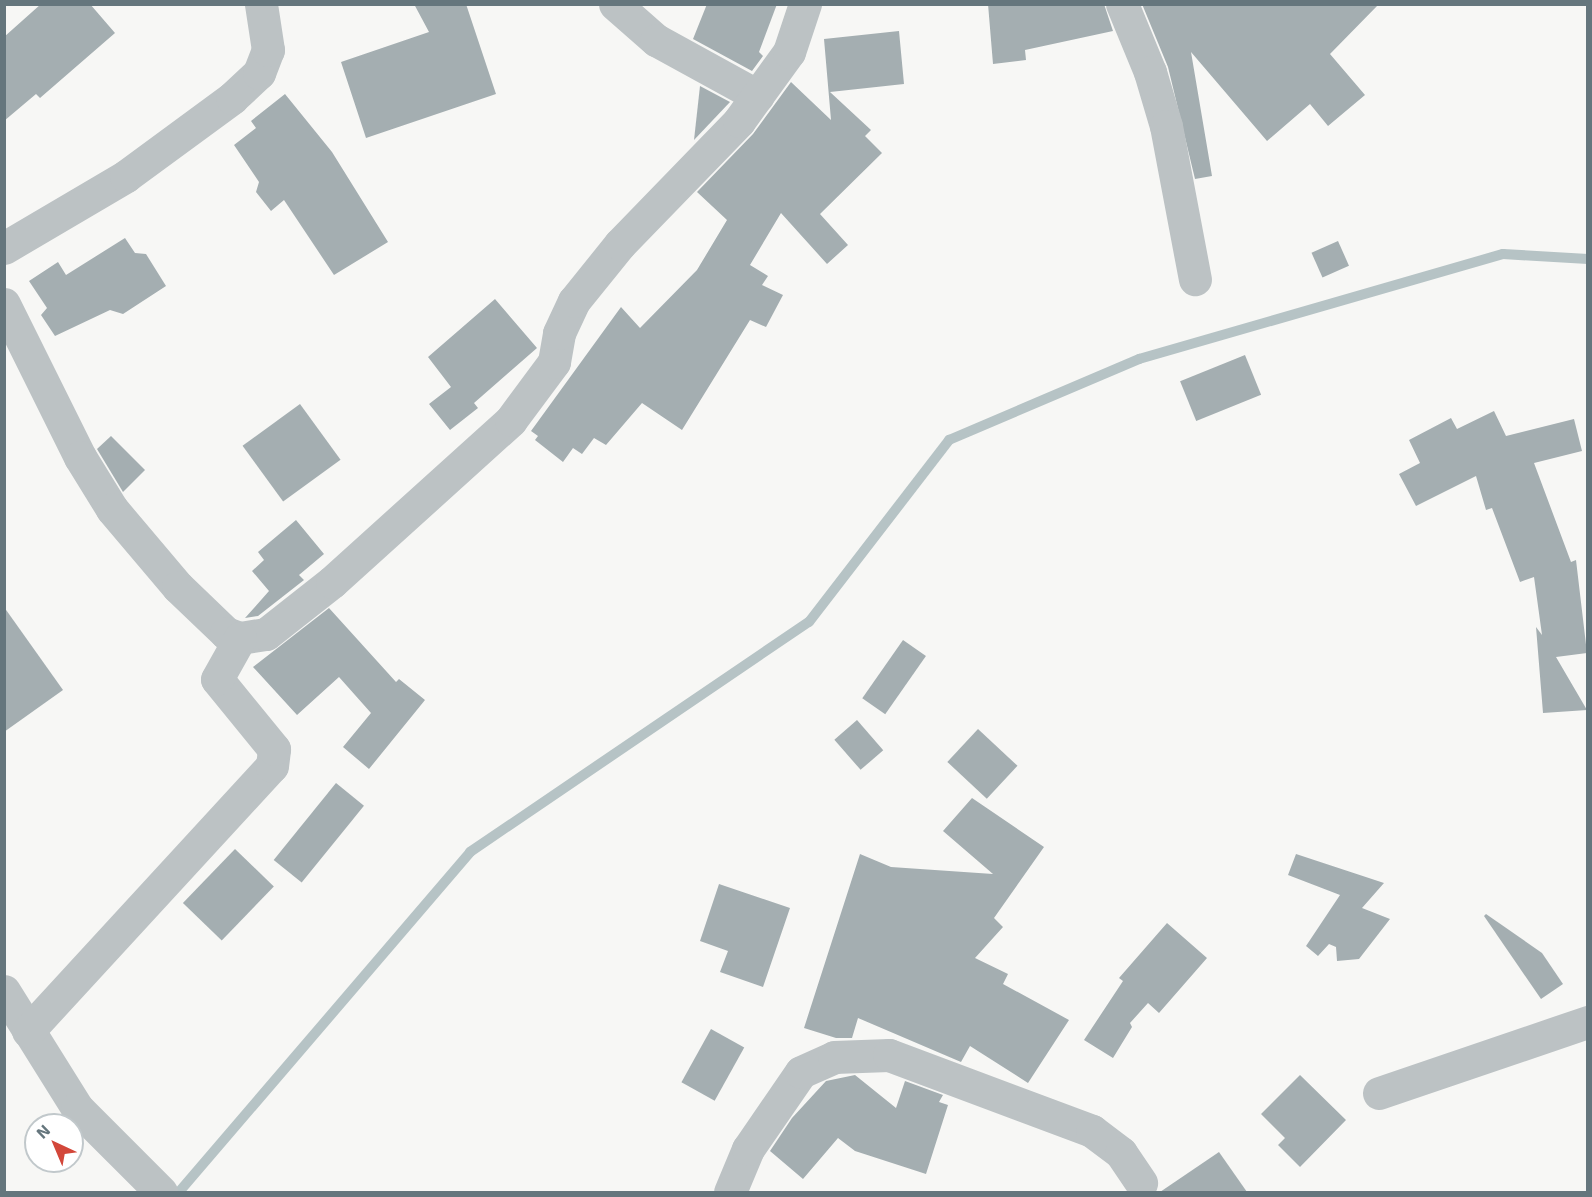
<!DOCTYPE html>
<style>
body{margin:0}
#map{position:relative;width:1592px;height:1197px;overflow:hidden;background:#f7f7f5;font-family:"Exo 2",sans-serif}
div>[style]{position:absolute}
.stream>*{height:10px;margin:-5px;padding:0 5px;transform-origin:5px;border-radius:5px;background:#b6c3c5}
.building>*{inset:0;background:#a4aeb1;transform-origin:0 0}
.minor>*{height:33px;margin:-16.5px;padding:0 16.5px;transform-origin:16.5px;border-radius:16.5px;background:#bcc2c4}
span{translate:-50% -50%;white-space:nowrap;text-align:center;line-height:1.15;-webkit-text-stroke:6px #fff;paint-order:stroke}
.frame{position:absolute;inset:0;border:6px solid #65767d;pointer-events:none}
.north{position:absolute;left:24px;top:1113px;width:60px;height:60px;box-sizing:border-box;background:#fff;border:2px solid #c1c8cb;border-radius:50%;rotate:316deg;font-size:16px;font-weight:700;line-height:24px;text-align:center;color:#65767d}
.north::after{content:'';display:block;margin:auto;width:21px;height:27px;background:#d3473a;clip-path:polygon(50% 0,100% 100%,50% 72%,0 100%)}
</style>
<div id="map">
<div class="stream">
<i style="left:179px;top:1192px;width:448px;rotate:-49.4deg"></i>
<i style="left:470px;top:852px;width:410px;rotate:-34.2deg"></i>
<i style="left:809px;top:622px;width:230px;rotate:-52.4deg"></i>
<i style="left:949px;top:440px;width:207px;rotate:-23.1deg"></i>
<i style="left:1139px;top:359px;width:379px;rotate:-16.1deg"></i>
<i style="left:1503px;top:254px;width:85px;rotate:3.4deg"></i>
</div>
<div class="building">
<i style="clip-path:polygon(41px 4px,90px 4px,115px 33px,40px 98px,36px 94px,4px 121px,4px 37px)"></i>
<i style="clip-path:polygon(414px 4px,466px 4px,496px 94px,366px 138px,341px 62px,429px 32px)"></i>
<i style="clip-path:polygon(707px 4px,777px 4px,759px 52px,763px 56px,752px 71px,693px 39px)"></i>
<i style="clip-path:polygon(988px 4px,1104px 4px,1113px 31px,1025px 50px,1026px 60px,993px 64px)"></i>
<i style="clip-path:polygon(1142px 4px,1379px 4px,1330px 54px,1365px 95px,1328px 126px,1310px 104px,1267px 141px,1191px 52px,1212px 176px,1195px 179px,1168px 67px)"></i>
<i style="clip-path:polygon(899px 31px,904px 84px,830px 92px,871px 130px,865px 136px,882px 153px,820px 214px,848px 245px,827px 264px,781px 213px,750px 265px,768px 276px,762px 285px,783px 295px,766px 327px,750px 320px,682px 430px,642px 403px,606px 445px,594px 438px,582px 454px,573px 448px,563px 462px,535px 440px,538px 436px,531px 431px,621px 307px,640px 328px,697px 270px,727px 220px,697px 192px,753px 134px,791px 82px,831px 120px,824px 39px)"></i>
<i style="clip-path:polygon(700px 86px,730px 102px,694px 140px)"></i>
<i style="clip-path:polygon(285px 94px,332px 152px,388px 242px,334px 275px,284px 200px,271px 211px,256px 192px,259px 182px,234px 145px,256px 128px,251px 121px)"></i>
<i style="clip-path:polygon(125px 238px,135px 253px,146px 254px,166px 286px,123px 314px,110px 310px,55px 336px,41px 315px,47px 308px,29px 281px,58px 262px,66px 275px)"></i>
<i style="left:1338px;top:241px;width:27px;height:29px;rotate:66deg"></i>
<i style="clip-path:polygon(495px 299px,537px 348px,474px 403px,478px 408px,450px 430px,429px 404px,451px 387px,428px 357px)"></i>
<i style="left:1245px;top:355px;width:43px;height:70px;rotate:68deg"></i>
<i style="left:300px;top:404px;width:69px;height:71px;rotate:54deg"></i>
<i style="clip-path:polygon(1494px 411px,1506px 436px,1574px 419px,1582px 451px,1534px 463px,1571px 562px,1576px 560px,1587px 653px,1556px 657px,1587px 710px,1543px 713px,1536px 627px,1542px 635px,1534px 577px,1520px 582px,1492px 508px,1486px 510px,1476px 476px,1416px 506px,1399px 474px,1420px 463px,1409px 440px,1451px 418px,1457px 429px)"></i>
<i style="clip-path:polygon(111px 436px,145px 470px,123px 492px,97px 449px)"></i>
<i style="clip-path:polygon(296px 520px,324px 554px,299px 575px,304px 580px,258px 616px,245px 618px,269px 591px,252px 571px,264px 560px,258px 552px)"></i>
<i style="clip-path:polygon(4px 607px,63px 690px,4px 732px)"></i>
<i style="clip-path:polygon(329px 608px,396px 682px,399px 679px,425px 700px,369px 769px,343px 747px,371px 713px,339px 677px,297px 715px,253px 667px)"></i>
<i style="left:903px;top:640px;width:28px;height:71px;rotate:35deg"></i>
<i style="left:857px;top:720px;width:40px;height:30px;rotate:49deg"></i>
<i style="left:978px;top:729px;width:54px;height:45px;rotate:43deg"></i>
<i style="left:336px;top:783px;width:36px;height:99px;rotate:39deg"></i>
<i style="clip-path:polygon(972px 798px,1044px 847px,994px 918px,1003px 927px,975px 958px,1008px 974px,1003px 984px,1069px 1020px,1028px 1083px,970px 1046px,961px 1062px,858px 1018px,852px 1038px,836px 1038px,804px 1028px,860px 854px,891px 867px,993px 874px,943px 831px)"></i>
<i style="left:235px;top:849px;width:54px;height:75px;rotate:44deg"></i>
<i style="clip-path:polygon(1296px 854px,1384px 883px,1362px 908px,1390px 919px,1359px 959px,1337px 961px,1336px 947px,1329px 944px,1318px 956px,1306px 946px,1340px 895px,1288px 875px)"></i>
<i style="clip-path:polygon(719px 884px,790px 908px,763px 987px,720px 972px,728px 951px,700px 941px)"></i>
<i style="clip-path:polygon(1486px 914px,1542px 953px,1563px 984px,1541px 999px,1484px 916px)"></i>
<i style="clip-path:polygon(1167px 923px,1207px 958px,1159px 1013px,1148px 1003px,1130px 1023px,1132px 1027px,1113px 1058px,1084px 1040px,1123px 981px,1119px 978px)"></i>
<i style="left:711px;top:1029px;width:38px;height:61px;rotate:29deg"></i>
<i style="clip-path:polygon(855px 1075px,896px 1108px,905px 1081px,943px 1095px,939px 1102px,948px 1105px,926px 1174px,855px 1151px,838px 1138px,803px 1179px,770px 1151px,792px 1118px,826px 1081px)"></i>
<i style="clip-path:polygon(1300px 1075px,1346px 1120px,1300px 1167px,1278px 1145px,1285px 1138px,1261px 1114px)"></i>
<i style="clip-path:polygon(1219px 1152px,1247px 1192px,1160px 1192px)"></i>
</div>
<div class="minor">
<i style="left:615px;top:4px;width:55px;rotate:41.3deg"></i>
<i style="left:656px;top:40px;width:116px;rotate:28.8deg"></i>
<i style="left:1122px;top:4px;width:74px;rotate:67.6deg"></i>
<i style="left:1150px;top:72px;width:56px;rotate:73.5deg"></i>
<i style="left:1166px;top:126px;width:156px;rotate:79.3deg"></i>
<i style="left:4px;top:248px;width:142px;rotate:-30.5deg"></i>
<i style="left:126px;top:176px;width:132px;rotate:-36.3deg"></i>
<i style="left:232px;top:98px;width:37px;rotate:-43deg"></i>
<i style="left:259px;top:73px;width:25px;rotate:-69deg"></i>
<i style="left:268px;top:50px;width:47px;rotate:-98.7deg"></i>
<i style="left:4px;top:304px;width:171px;rotate:63.6deg"></i>
<i style="left:80px;top:457px;width:61px;rotate:58.4deg"></i>
<i style="left:112px;top:509px;width:102px;rotate:49.8deg"></i>
<i style="left:178px;top:587px;width:66px;rotate:43.8deg"></i>
<i style="left:226px;top:633px;width:15px;rotate:20deg"></i>
<i style="left:240px;top:638px;width:26px;rotate:-9deg"></i>
<i style="left:266px;top:634px;width:84px;rotate:-38.2deg"></i>
<i style="left:332px;top:582px;width:241px;rotate:-42.1deg"></i>
<i style="left:511px;top:420px;width:72px;rotate:-53.4deg"></i>
<i style="left:554px;top:362px;width:29px;rotate:-80deg"></i>
<i style="left:559px;top:333px;width:35px;rotate:-65deg"></i>
<i style="left:574px;top:301px;width:73px;rotate:-51.1deg"></i>
<i style="left:620px;top:244px;width:171px;rotate:-45.9deg"></i>
<i style="left:739px;top:121px;width:85px;rotate:-54.1deg"></i>
<i style="left:789px;top:52px;width:51px;rotate:-71.6deg"></i>
<i style="left:4px;top:991px;width:138px;rotate:58deg"></i>
<i style="left:77px;top:1108px;width:119px;rotate:45deg"></i>
<i style="left:28px;top:1031px;width:360px;rotate:-47.4deg"></i>
<i style="left:272px;top:766px;width:17px;rotate:-83deg"></i>
<i style="left:274px;top:749px;width:90px;rotate:-129.2deg"></i>
<i style="left:217px;top:679px;width:47px;rotate:-60.7deg"></i>
<i style="left:1379px;top:1093px;width:221px;rotate:-18.8deg"></i>
<i style="left:730px;top:1192px;width:47px;rotate:-67.3deg"></i>
<i style="left:748px;top:1149px;width:93px;rotate:-55.5deg"></i>
<i style="left:801px;top:1072px;width:36px;rotate:-24deg"></i>
<i style="left:834px;top:1057px;width:55px;rotate:-2.1deg"></i>
<i style="left:889px;top:1055px;width:217px;rotate:20.5deg"></i>
<i style="left:1092px;top:1131px;width:36px;rotate:37deg"></i>
<i style="left:1121px;top:1153px;width:36px;rotate:56deg"></i>
</div>
<div class="frame"></div>
<div class="north">N</div>
</div>
